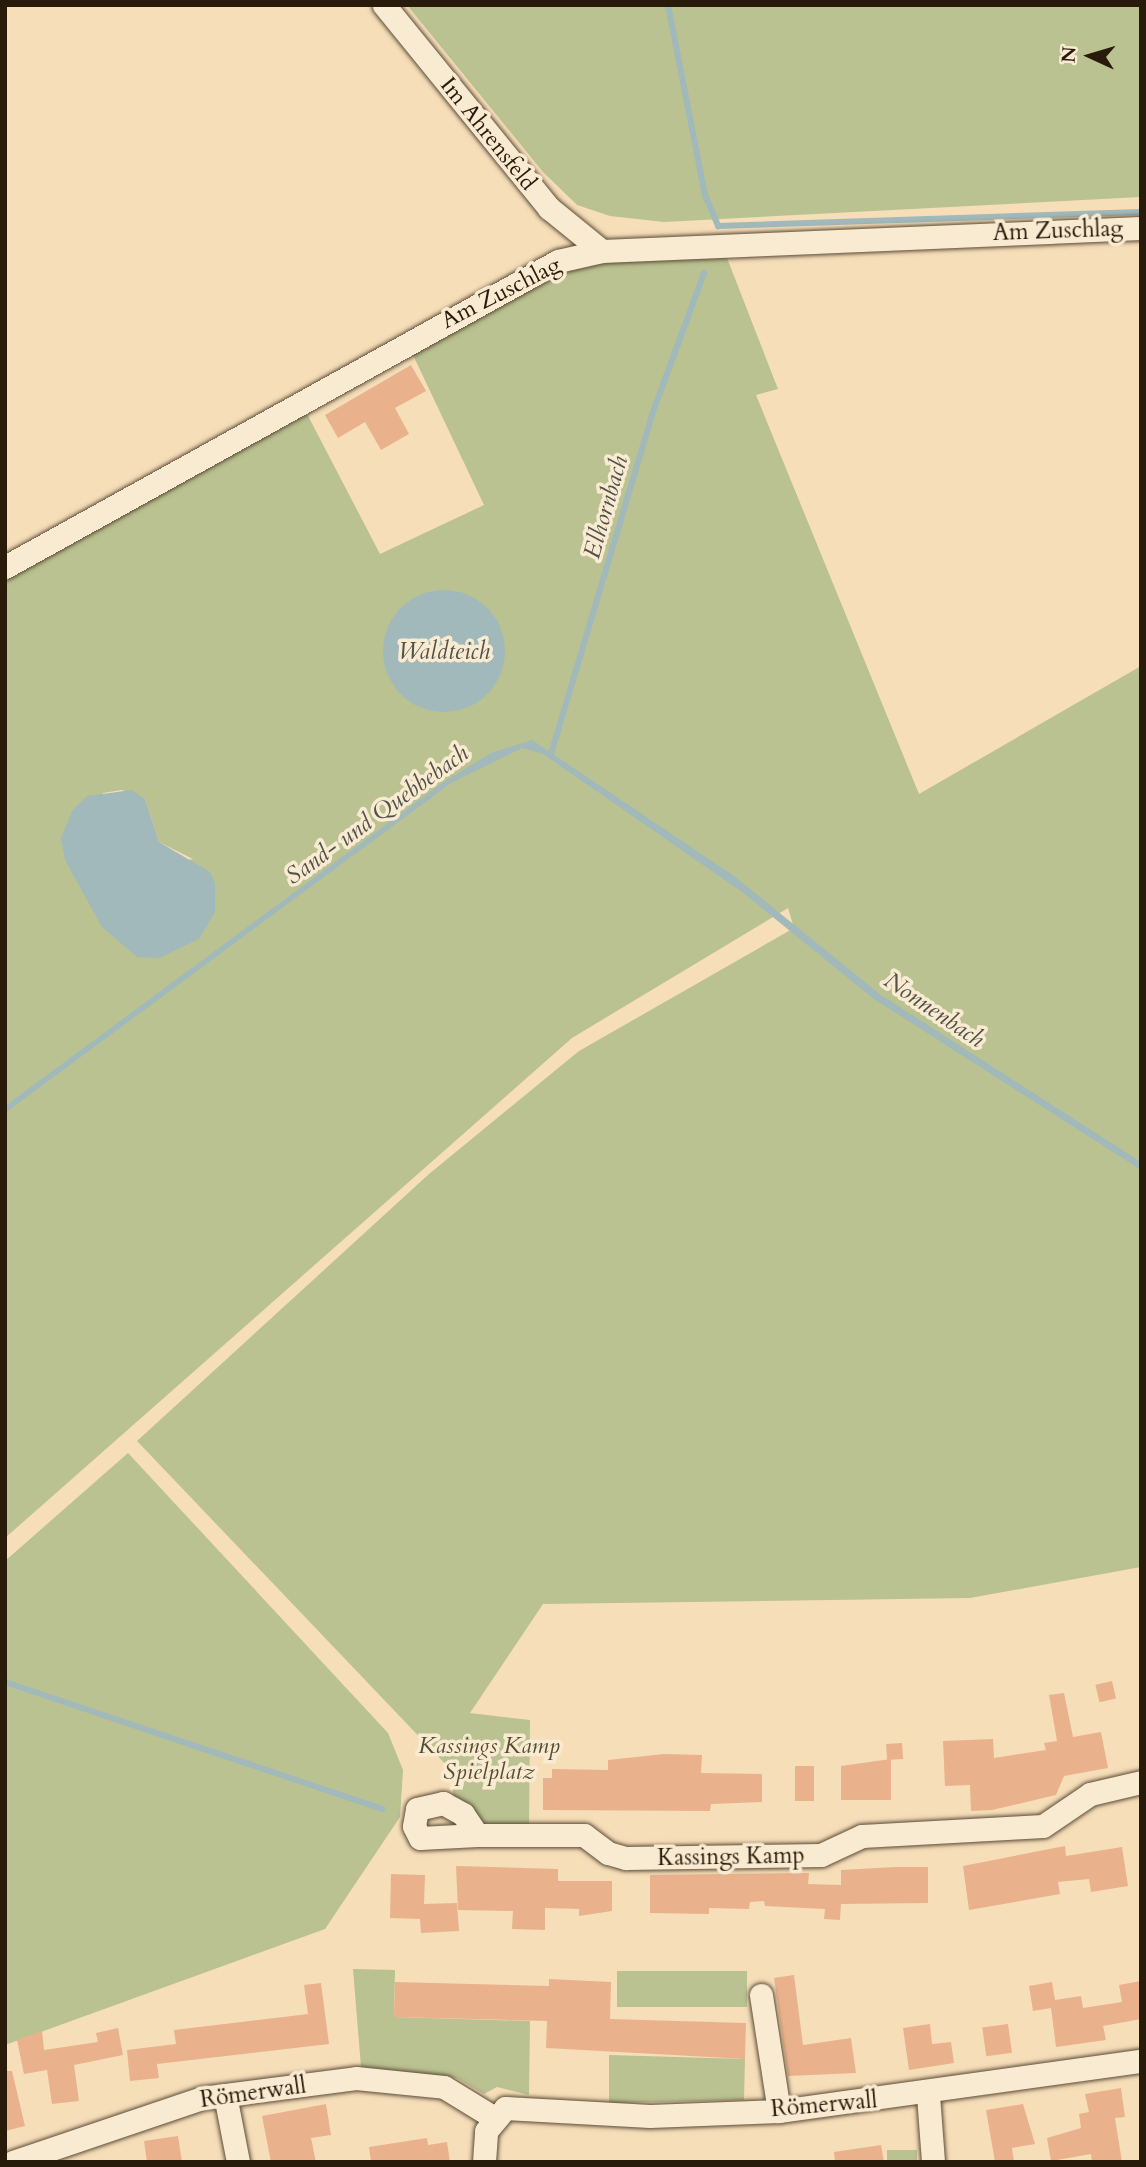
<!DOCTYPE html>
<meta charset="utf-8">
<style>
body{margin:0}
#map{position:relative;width:1146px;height:2167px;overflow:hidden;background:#f6deb9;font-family:Cardo,serif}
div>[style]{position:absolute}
.green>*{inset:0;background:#bac291;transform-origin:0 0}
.water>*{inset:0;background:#a1b9ba}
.round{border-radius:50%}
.stream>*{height:6px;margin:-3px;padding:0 3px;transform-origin:3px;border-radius:3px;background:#a1b9ba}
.building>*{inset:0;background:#e9b28c;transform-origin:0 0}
.roads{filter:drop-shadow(0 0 2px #5c4c36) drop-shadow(0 0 2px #5c4c36)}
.minor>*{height:23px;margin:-11.5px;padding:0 11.5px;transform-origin:11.5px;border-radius:11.5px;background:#f9ead2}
span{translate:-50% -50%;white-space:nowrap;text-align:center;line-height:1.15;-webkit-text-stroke:7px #f9ead2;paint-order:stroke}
.street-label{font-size:23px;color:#281b0a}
.park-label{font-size:23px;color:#544d32;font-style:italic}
.water-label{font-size:24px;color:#525248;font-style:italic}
.frame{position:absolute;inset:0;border:7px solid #281b0a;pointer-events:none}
.north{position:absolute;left:1055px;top:21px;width:70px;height:70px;-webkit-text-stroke:5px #f9ead2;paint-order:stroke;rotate:274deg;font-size:19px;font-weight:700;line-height:28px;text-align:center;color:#281b0a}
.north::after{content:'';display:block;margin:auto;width:24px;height:32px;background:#281b0a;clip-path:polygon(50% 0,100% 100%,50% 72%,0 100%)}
</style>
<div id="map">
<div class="green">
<i style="clip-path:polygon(407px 5px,1141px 5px,1141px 197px,664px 222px,610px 216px,577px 205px,543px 172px)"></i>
<i style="clip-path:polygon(evenodd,727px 258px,778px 389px,756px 395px,919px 794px,1141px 666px,1141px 1567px,970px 1598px,543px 1604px,470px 1713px,530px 1720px,529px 1831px,487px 1832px,454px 1799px,450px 1769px,137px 1441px,429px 1174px,579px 1051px,794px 928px,788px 908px,572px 1038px,5px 1538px,5px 576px,305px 410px,380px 554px,484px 505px,412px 353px,547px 275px,606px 259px,727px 258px,122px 790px,145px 799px,159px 842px,193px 859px,77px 880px,74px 872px,103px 793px,122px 790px)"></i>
<i style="clip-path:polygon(128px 1453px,388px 1733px,403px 1770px,400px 1817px,325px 1929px,5px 2045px,5px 1561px)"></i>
<i style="clip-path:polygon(353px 1969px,395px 1970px,394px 2017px,530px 2021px,529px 2095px,497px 2087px,484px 2094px,457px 2078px,361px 2067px)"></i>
<i style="left:617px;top:1971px;width:130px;height:36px"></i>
<i style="clip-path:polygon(609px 2055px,745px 2059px,744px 2100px,609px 2103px)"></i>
<i style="left:917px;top:2150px;width:12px;height:30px;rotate:90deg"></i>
</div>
<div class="water">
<i class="round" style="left:383px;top:590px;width:122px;height:122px"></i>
<i style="clip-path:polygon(532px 740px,734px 876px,881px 995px,1141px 1162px,1141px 1170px,874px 999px,742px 892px,543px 754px,522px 748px,451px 783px,5px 1113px,5px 1106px,445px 781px,491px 753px)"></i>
<i style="clip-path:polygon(132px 790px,145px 799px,159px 842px,210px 872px,215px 883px,215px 912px,199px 939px,159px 958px,137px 957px,102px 927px,65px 860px,61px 838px,72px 811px,87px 796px)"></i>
</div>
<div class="stream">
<i style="left:668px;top:5px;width:194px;rotate:79deg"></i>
<i style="left:705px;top:195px;width:34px;rotate:67deg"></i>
<i style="left:718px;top:226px;width:423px;rotate:-1.9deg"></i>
<i style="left:551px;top:754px;width:360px;rotate:-73.4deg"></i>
<i style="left:654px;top:409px;width:145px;rotate:-69.8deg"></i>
<i style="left:5px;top:1682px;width:398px;rotate:18.6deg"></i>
</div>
<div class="building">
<i style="clip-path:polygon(411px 365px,426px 391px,395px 408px,409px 434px,381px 450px,365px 422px,338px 438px,325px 415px)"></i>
<i style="left:1112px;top:1681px;width:18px;height:17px;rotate:77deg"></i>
<i style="clip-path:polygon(1064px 1693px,1073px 1737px,1101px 1732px,1108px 1768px,1064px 1776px,1056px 1795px,992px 1810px,971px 1811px,970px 1785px,945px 1786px,943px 1741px,993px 1739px,994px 1758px,1046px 1750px,1044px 1743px,1057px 1741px,1049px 1695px)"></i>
<i style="left:902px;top:1743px;width:16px;height:16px;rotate:86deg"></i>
<i style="clip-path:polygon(664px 1754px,702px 1755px,701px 1773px,762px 1774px,762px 1802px,711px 1804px,710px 1811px,543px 1810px,543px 1778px,552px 1778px,552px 1769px,608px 1770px,608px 1760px)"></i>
<i style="clip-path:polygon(891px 1759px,891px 1800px,841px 1800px,841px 1766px)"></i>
<i style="left:795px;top:1766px;width:19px;height:35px"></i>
<i style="clip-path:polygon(1065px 1846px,1066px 1856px,1122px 1847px,1128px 1886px,1091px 1892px,1089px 1879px,1058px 1882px,1060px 1894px,969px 1910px,963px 1866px)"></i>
<i style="clip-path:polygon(456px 1866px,558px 1869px,558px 1881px,612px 1881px,612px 1911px,579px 1916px,579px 1909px,545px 1908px,545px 1930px,512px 1929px,513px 1911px,458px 1910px)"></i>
<i style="clip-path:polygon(895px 1867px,928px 1867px,928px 1903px,841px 1904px,840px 1920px,824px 1919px,825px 1909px,765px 1906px,764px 1901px,750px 1902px,749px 1909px,709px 1908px,709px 1914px,650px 1913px,650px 1875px,809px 1873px,808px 1884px,841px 1885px,841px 1870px)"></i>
<i style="clip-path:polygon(391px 1874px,425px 1875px,424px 1904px,457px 1903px,459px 1931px,421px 1933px,420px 1919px,390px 1918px)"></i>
<i style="clip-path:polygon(794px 1975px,803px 2045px,851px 2038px,856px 2073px,788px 2076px,774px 1978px)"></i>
<i style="clip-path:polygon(549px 1979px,611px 1982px,610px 2019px,746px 2023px,745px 2059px,546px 2048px,547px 2021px,394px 2017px,395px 1982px,549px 1986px)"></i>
<i style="clip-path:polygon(1141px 1981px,1141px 2019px,1103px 2026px,1106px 2040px,1056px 2047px,1051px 2008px,1033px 2011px,1029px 1986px,1052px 1982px,1055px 2000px,1081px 1996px,1083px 2008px,1122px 2002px,1119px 1985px)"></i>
<i style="clip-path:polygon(321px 1983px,329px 2044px,157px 2064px,159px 2078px,130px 2081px,127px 2050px,176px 2044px,174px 2030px,308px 2014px,304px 1985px)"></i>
<i style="clip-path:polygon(930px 2024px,932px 2044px,951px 2042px,954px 2063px,909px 2070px,903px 2028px)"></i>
<i style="left:1008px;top:2024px;width:29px;height:26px;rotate:82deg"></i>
<i style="clip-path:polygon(118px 2028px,123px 2055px,74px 2065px,79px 2101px,52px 2104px,47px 2070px,24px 2074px,17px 2040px,42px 2031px,44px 2050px,98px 2042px,96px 2033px)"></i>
<i style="clip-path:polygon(5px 2071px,12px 2071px,25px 2126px,5px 2131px)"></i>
<i style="clip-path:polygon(1121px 2088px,1125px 2117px,1115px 2118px,1122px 2162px,1092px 2162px,1091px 2154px,1051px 2161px,1047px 2138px,1081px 2128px,1079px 2114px,1089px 2112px,1085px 2094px)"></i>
<i style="clip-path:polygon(326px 2104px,331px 2135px,311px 2138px,316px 2162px,271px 2162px,262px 2116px)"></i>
<i style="clip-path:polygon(1023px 2104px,1035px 2144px,1012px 2148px,1014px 2162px,995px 2162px,986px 2110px)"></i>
<i style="clip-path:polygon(178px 2136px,182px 2162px,147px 2162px,144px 2141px)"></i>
<i style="clip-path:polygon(427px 2138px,428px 2145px,447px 2142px,450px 2162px,371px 2162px,369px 2147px)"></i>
<i style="clip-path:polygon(881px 2145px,884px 2162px,835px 2162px,834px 2152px)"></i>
</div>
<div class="roads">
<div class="minor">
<i style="left:384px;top:5px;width:262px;rotate:50.9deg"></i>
<i style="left:549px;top:208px;width:68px;rotate:39.1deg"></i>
<i style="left:5px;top:567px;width:632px;rotate:-28.96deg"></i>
<i style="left:558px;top:261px;width:45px;rotate:-12.8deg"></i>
<i style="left:602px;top:251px;width:539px;rotate:-2.44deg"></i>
<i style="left:443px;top:1803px;width:23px;rotate:29deg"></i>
<i style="left:463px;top:1814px;width:25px;rotate:56deg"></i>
<i style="left:477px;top:1835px;width:57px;rotate:177deg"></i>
<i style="left:420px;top:1838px;width:13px;rotate:-117deg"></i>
<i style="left:414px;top:1826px;width:17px;rotate:-80deg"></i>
<i style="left:417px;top:1809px;width:27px;rotate:-13deg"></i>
<i style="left:477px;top:1835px;width:107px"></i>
<i style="left:584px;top:1835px;width:30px;rotate:37deg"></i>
<i style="left:608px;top:1853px;width:19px;rotate:16deg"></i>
<i style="left:626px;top:1858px;width:195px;rotate:-0.9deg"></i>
<i style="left:821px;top:1855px;width:45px;rotate:-24.9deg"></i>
<i style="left:862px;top:1836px;width:181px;rotate:-3.2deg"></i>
<i style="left:1043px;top:1826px;width:57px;rotate:-34.2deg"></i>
<i style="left:1090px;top:1794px;width:52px;rotate:-13.2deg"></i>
<i style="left:761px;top:1995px;width:117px;rotate:81.2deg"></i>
<i style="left:225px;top:2095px;width:68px;rotate:79deg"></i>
<i style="left:928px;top:2095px;width:67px;rotate:85.7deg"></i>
<i style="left:13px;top:2162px;width:200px;rotate:-18.7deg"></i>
<i style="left:202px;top:2098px;width:155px;rotate:-7.4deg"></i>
<i style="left:356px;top:2078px;width:88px;rotate:5.8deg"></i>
<i style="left:444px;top:2087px;width:57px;rotate:31.5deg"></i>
<i style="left:484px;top:2162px;width:31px;rotate:-86deg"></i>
<i style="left:486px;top:2131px;width:30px;rotate:-50deg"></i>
<i style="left:505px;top:2108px;width:145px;rotate:3.2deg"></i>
<i style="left:650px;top:2116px;width:129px;rotate:-2.2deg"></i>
<i style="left:779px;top:2111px;width:365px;rotate:-7.9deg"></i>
</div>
</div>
<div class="street-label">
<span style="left:488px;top:134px;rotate:51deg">Im Ahrensfeld</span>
<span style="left:1058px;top:231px;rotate:-2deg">Am Zuschlag</span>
<span style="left:501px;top:293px;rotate:-27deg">Am Zuschlag</span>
<span style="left:731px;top:1857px;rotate:-1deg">Kassings Kamp</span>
<span style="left:253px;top:2093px;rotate:-8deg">Römerwall</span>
<span style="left:824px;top:2105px;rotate:-5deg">Römerwall</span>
</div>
<div class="park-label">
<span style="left:489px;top:1759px">Kassings Kamp<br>Spielplatz</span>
</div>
<div class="water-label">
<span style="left:606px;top:507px;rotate:-74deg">Elhornbach</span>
<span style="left:444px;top:652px">Waldteich</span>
<span style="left:377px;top:815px;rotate:-36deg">Sand- und Quebbebach</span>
<span style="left:934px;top:1010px;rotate:34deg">Nonnenbach</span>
</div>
<div class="frame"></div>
<div class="north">N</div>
</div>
